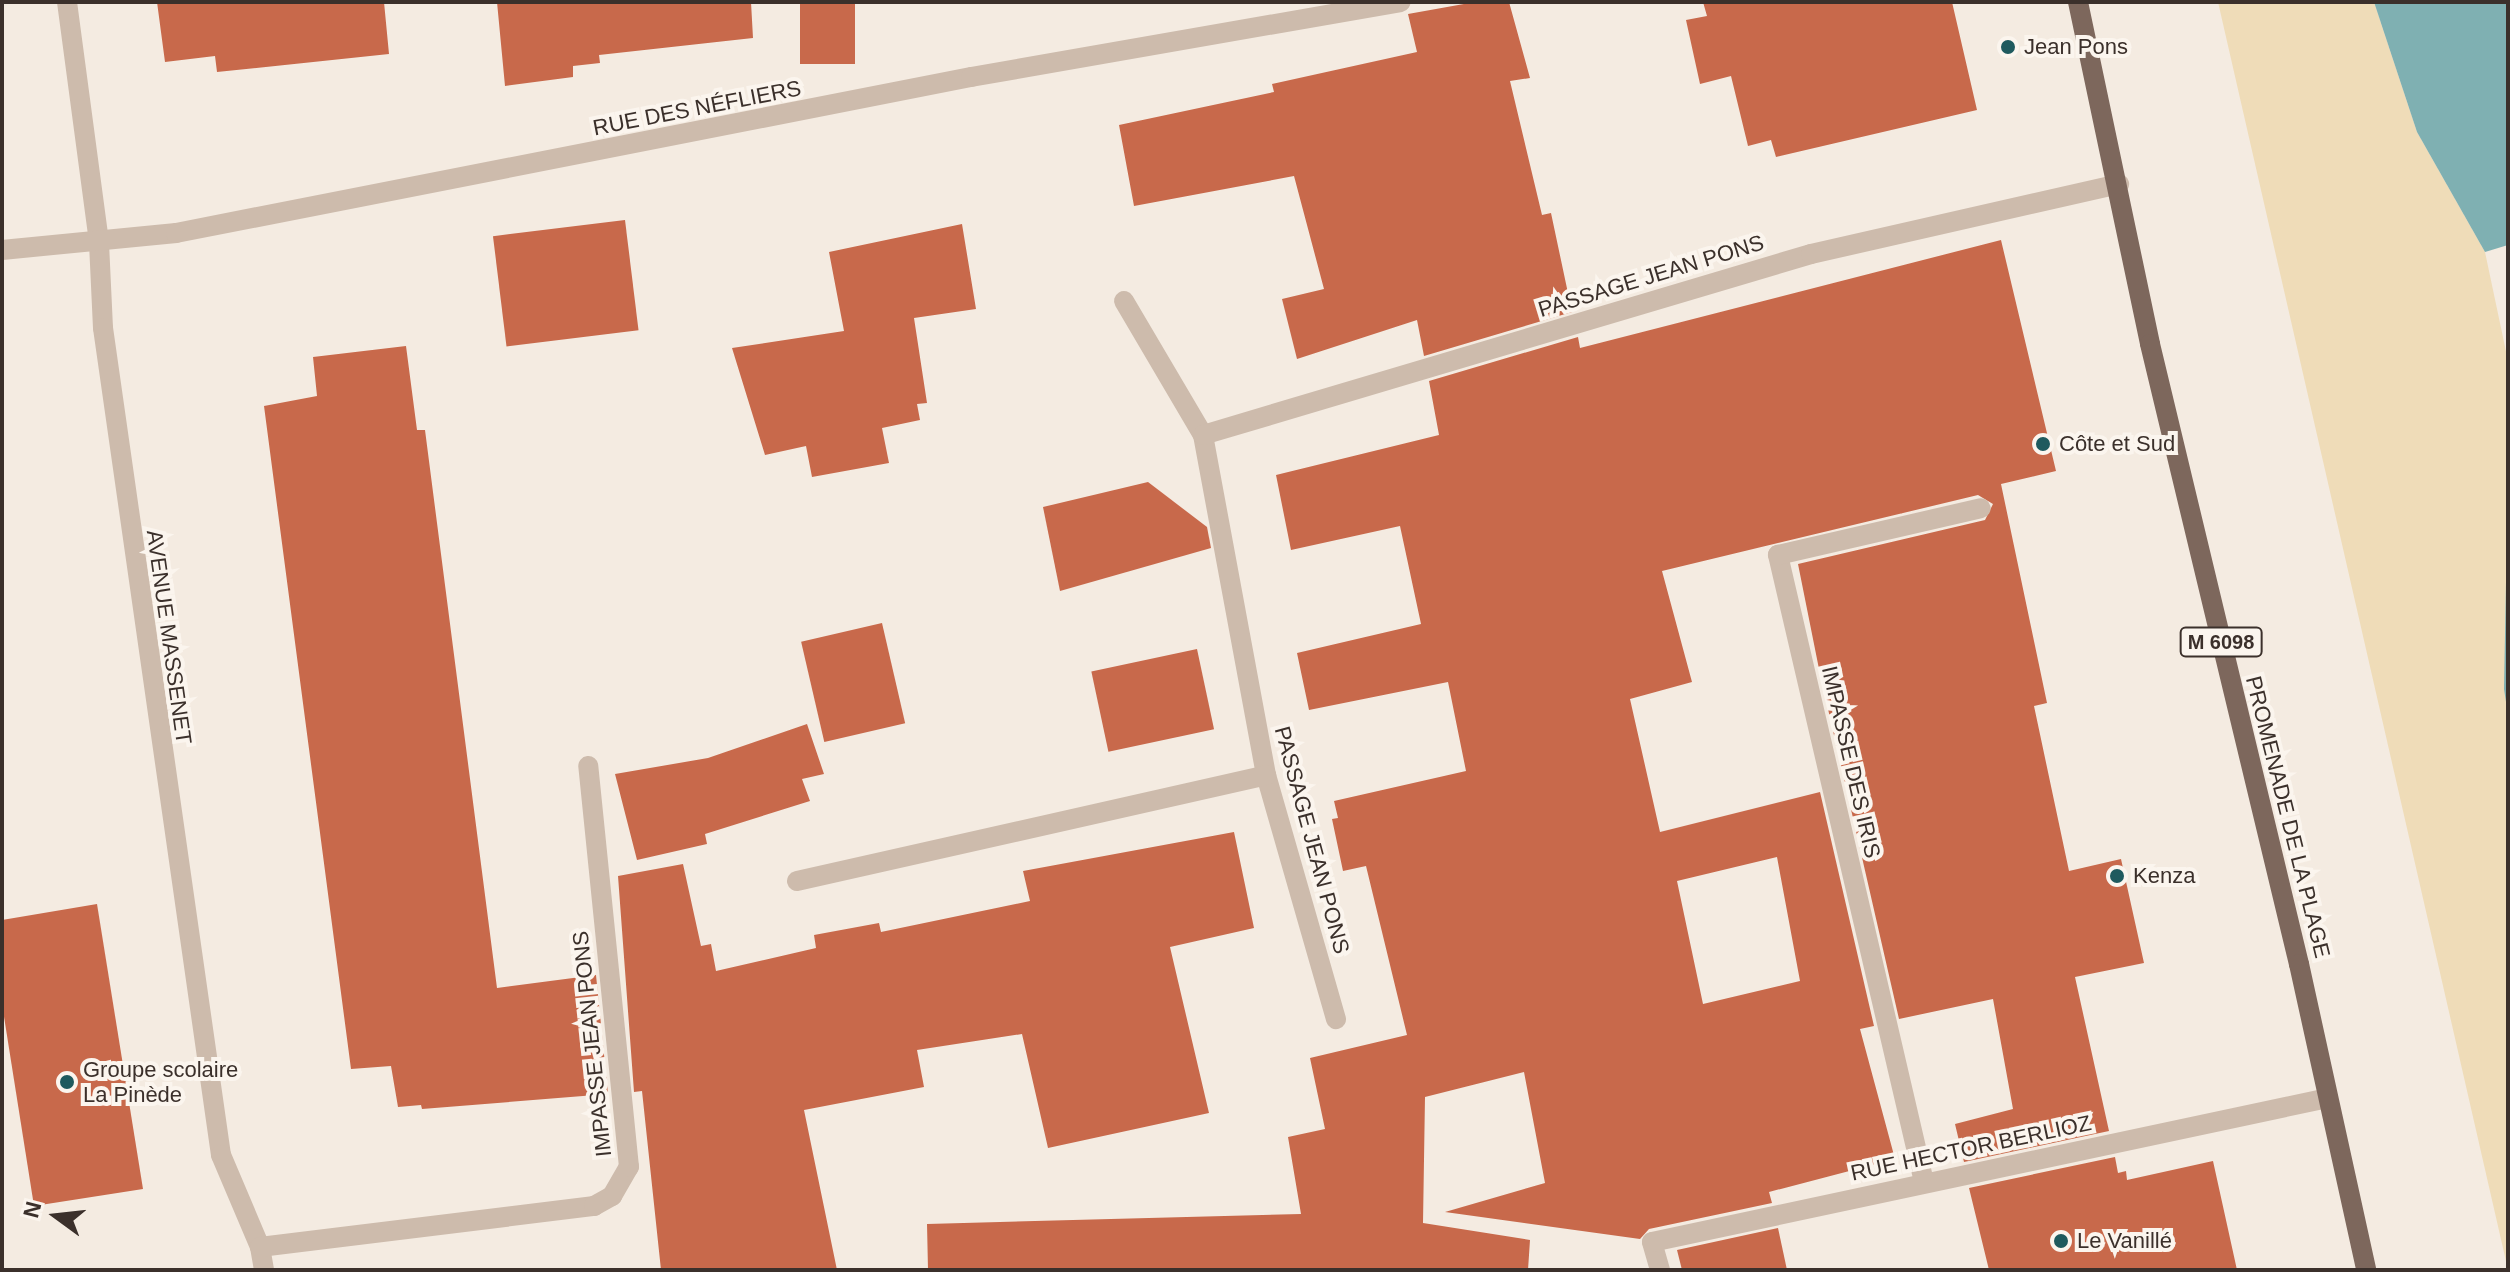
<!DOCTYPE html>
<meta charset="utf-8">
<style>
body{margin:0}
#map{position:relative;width:2510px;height:1272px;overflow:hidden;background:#f4ebe1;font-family:Arial,sans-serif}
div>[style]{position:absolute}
.sand>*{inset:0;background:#efdcb8}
.water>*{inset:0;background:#7fb0b2}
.building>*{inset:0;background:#c8694b;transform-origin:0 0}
.minor>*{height:20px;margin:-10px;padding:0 10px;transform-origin:10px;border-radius:10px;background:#cdbbac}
.primary>*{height:20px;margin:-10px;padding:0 10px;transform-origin:10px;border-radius:10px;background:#7d675c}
.dots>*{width:22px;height:22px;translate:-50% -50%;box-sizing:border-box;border:4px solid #fbf5ee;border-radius:50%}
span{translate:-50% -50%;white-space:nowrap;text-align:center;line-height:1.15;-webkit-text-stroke:8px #fbf5ee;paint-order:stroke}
.shield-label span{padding:2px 6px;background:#fbf5ee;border:2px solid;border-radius:6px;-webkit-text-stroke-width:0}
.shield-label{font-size:20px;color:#3b302b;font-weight:700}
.poi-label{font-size:22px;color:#3b302b}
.left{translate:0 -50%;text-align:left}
.street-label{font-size:22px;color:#3b302b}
.frame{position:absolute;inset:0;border:4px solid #3b302b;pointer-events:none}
.north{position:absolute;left:16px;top:1176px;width:80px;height:80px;-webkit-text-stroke:6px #fbf5ee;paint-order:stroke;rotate:285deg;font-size:22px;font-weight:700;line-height:32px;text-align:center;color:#3b302b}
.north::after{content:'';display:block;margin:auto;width:28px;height:36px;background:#3b302b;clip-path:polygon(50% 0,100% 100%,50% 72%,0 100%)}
</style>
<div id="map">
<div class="sand">
<i style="clip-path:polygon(2218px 2px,2374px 2px,2417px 132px,2485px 252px,2508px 361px,2508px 1270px)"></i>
</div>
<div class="water">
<i style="clip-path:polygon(2374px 2px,2508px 2px,2508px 245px,2485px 252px,2417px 132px)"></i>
<i style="clip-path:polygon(2508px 475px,2508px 715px,2504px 689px)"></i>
</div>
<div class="building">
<i style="clip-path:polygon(157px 2px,384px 2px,389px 54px,217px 72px,215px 56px,165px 62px)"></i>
<i style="clip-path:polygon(497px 2px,751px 2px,753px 38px,599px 55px,600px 63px,573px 66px,573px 77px,505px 86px)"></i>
<i style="left:800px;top:2px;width:55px;height:62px"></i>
<i style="clip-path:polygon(1475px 2px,1509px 2px,1530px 78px,1510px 81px,1542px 215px,1551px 213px,1572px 312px,1424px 356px,1417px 320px,1297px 359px,1282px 299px,1324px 289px,1294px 176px,1134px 206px,1119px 125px,1274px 92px,1272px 84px,1417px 52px,1408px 14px)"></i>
<i style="clip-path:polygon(1703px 2px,1952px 2px,1977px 110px,1776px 157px,1771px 140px,1748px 146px,1731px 76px,1700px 84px,1686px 20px,1707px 16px)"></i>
<i style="left:625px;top:220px;width:111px;height:133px;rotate:83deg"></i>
<i style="clip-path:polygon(962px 224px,976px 309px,914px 318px,927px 403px,917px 404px,920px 420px,882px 428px,889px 463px,812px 477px,806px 446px,765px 455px,732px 348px,844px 331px,829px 252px)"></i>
<i style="clip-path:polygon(evenodd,2001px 240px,2056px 471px,2001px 484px,2047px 703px,2034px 706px,2069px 871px,2121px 859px,2144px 963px,2075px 977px,2109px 1131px,1964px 1162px,1955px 1124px,2013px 1109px,1993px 999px,1899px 1019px,1820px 674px,1798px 564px,1985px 520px,1993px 504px,1978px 495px,1662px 571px,1692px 682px,1630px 699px,1660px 832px,1820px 792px,1874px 1026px,1860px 1029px,1895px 1159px,1769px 1192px,1772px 1203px,1649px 1229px,1640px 1239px,1445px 1212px,1545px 1183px,1524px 1072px,1425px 1097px,1423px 1223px,1530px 1240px,1528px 1270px,928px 1270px,927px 1224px,1301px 1214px,1288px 1137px,1325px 1129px,1310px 1058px,1407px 1035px,1366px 866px,1343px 871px,1332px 819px,1338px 818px,1334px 801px,1466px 771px,1448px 682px,1309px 710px,1297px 653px,1421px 624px,1400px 526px,1291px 550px,1276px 475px,1439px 435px,1429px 381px,1578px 337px,1580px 348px,2001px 240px,1777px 857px,1800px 981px,1703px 1004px,1677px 881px,1777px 857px)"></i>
<i style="clip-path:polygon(406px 346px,417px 430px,425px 430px,497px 988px,596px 975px,608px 1094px,422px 1109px,421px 1105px,398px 1107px,391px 1066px,351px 1069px,264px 406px,317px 396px,313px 357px)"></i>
<i style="clip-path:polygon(1148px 482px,1207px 527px,1211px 548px,1060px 591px,1043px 507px)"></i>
<i style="left:882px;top:623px;width:103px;height:83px;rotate:77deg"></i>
<i style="left:1197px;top:649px;width:82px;height:108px;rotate:78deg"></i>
<i style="clip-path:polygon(807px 724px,824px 774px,802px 779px,810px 801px,705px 834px,707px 844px,637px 860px,615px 774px,708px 758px)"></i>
<i style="clip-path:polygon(1234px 832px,1254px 928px,1170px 947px,1209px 1113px,1048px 1148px,1022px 1034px,917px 1050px,924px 1087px,804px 1110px,837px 1270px,661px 1270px,642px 1091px,634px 1092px,618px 876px,683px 864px,701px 946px,711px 944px,716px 971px,816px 948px,814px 935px,879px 923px,881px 932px,1030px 901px,1023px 871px)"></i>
<i style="clip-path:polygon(97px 904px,143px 1189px,34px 1206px,2px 1004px,2px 920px)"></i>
<i style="clip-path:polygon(2115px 1157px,2118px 1173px,2126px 1171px,2127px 1180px,2213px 1161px,2237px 1270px,1989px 1270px,1969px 1188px)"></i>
<i style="clip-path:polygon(1778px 1228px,1787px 1270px,1682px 1270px,1677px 1250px)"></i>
</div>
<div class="minor">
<i style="left:67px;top:2px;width:243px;rotate:82.4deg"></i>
<i style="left:99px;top:243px;width:85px;rotate:87.3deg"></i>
<i style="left:103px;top:328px;width:835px;rotate:81.88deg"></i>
<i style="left:221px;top:1155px;width:100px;rotate:67deg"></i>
<i style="left:260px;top:1247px;width:23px;rotate:80deg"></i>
<i style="left:2px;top:250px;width:175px;rotate:-5.6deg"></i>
<i style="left:176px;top:233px;width:810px;rotate:-11.1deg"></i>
<i style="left:971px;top:77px;width:436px;rotate:-9.9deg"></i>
<i style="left:1124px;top:301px;width:156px;rotate:59.5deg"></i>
<i style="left:1203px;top:435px;width:346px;rotate:79.5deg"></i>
<i style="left:1266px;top:775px;width:254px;rotate:74deg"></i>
<i style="left:1203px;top:435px;width:634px;rotate:-16.58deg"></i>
<i style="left:1811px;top:254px;width:316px;rotate:-12.8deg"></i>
<i style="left:797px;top:881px;width:481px;rotate:-12.7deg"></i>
<i style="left:1924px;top:1182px;width:644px;rotate:-103.11deg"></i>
<i style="left:1778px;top:555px;width:208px;rotate:-13deg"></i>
<i style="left:260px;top:1247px;width:337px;rotate:-7deg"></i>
<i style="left:594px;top:1206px;width:21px;rotate:-29deg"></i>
<i style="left:612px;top:1196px;width:34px;rotate:-60deg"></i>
<i style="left:629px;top:1167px;width:403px;rotate:-95.8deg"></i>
<i style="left:1660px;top:1270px;width:29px;rotate:-106deg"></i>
<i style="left:1652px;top:1242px;width:691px;rotate:-12.03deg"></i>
</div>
<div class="primary">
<i style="left:2078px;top:2px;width:349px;rotate:78.1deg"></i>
<i style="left:2150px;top:344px;width:638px;rotate:76.49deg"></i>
<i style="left:2299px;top:964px;width:313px;rotate:77.6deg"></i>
</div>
<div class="dots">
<i style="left:2008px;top:47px;background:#1f5a5e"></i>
<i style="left:2043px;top:444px;background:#1f5a5e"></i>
<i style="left:2117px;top:876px;background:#1f5a5e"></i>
<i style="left:67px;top:1082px;background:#1f5a5e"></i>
<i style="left:2061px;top:1241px;background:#1f5a5e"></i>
</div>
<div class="shield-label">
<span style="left:2221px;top:642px">M 6098</span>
</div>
<div class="poi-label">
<span class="left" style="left:2024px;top:47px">Jean Pons</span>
<span class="left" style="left:2059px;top:444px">Côte et Sud</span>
<span class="left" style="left:2133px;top:876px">Kenza</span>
<span class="left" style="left:83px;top:1082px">Groupe scolaire<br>La Pinède</span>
<span class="left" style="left:2077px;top:1241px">Le Vanillé</span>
</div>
<div class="street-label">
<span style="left:697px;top:108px;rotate:-11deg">RUE DES NÉFLIERS</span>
<span style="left:1651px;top:276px;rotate:-17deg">PASSAGE JEAN PONS</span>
<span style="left:169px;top:637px;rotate:82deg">AVENUE MASSENET</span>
<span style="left:1851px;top:762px;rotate:77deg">IMPASSE DES IRIS</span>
<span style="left:2288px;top:817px;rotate:76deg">PROMENADE DE LA PLAGE</span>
<span style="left:1312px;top:840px;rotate:75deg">PASSAGE JEAN PONS</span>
<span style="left:592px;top:1044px;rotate:-96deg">IMPASSE JEAN PONS</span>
<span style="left:1971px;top:1148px;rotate:-12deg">RUE HECTOR BERLIOZ</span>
</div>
<div class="frame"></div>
<div class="north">N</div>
</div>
